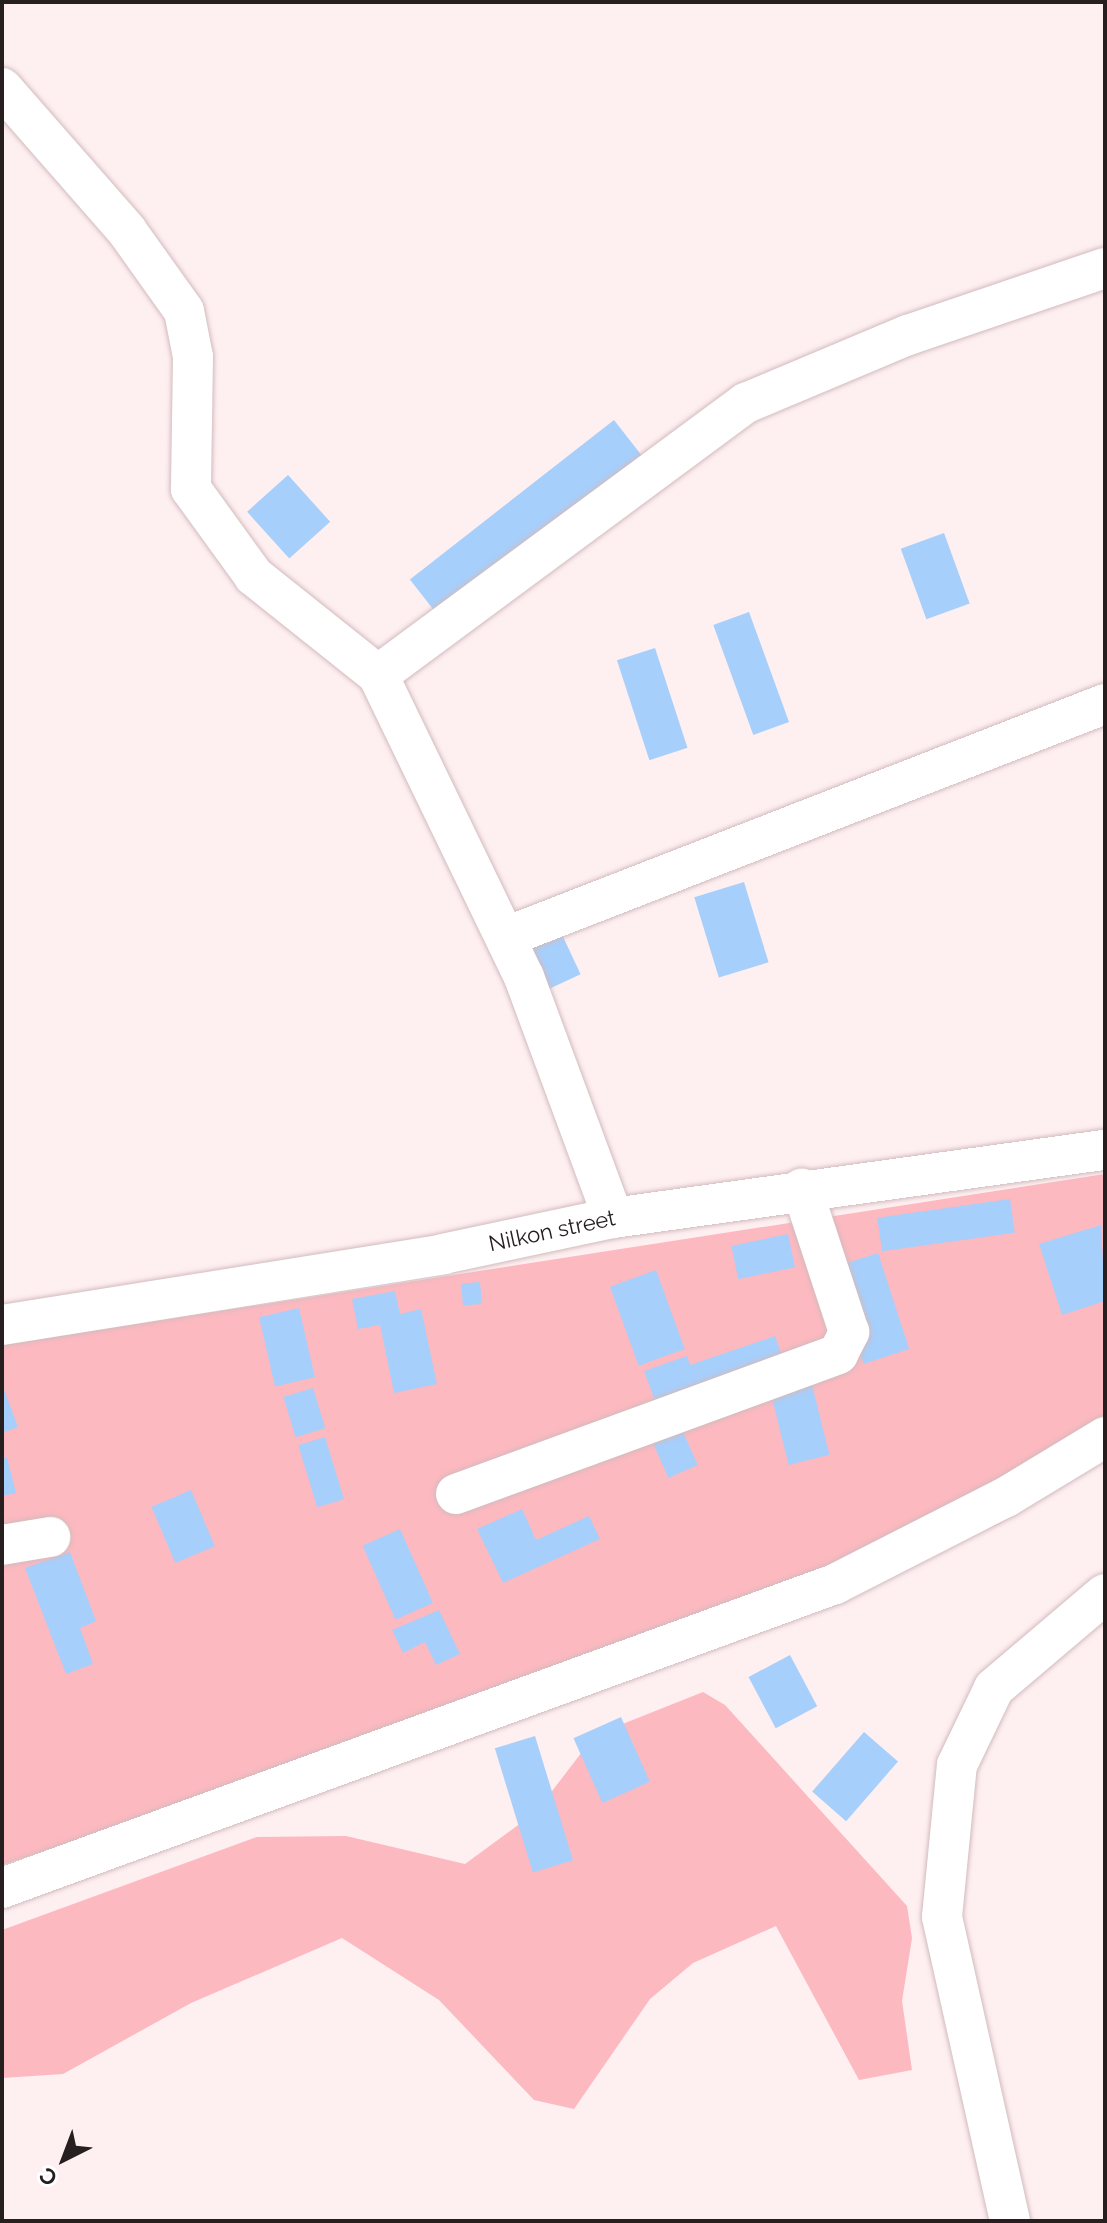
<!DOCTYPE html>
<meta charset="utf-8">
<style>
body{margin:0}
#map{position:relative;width:1107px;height:2223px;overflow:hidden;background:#feeff1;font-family:Raleway,sans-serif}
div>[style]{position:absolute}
.green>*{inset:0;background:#fcb9c0}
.building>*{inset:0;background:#a7cffb;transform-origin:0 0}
.roads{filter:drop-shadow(0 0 2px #d2bbbd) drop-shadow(0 0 2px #d2bbbd)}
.minor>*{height:40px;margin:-20px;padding:0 20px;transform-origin:20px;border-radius:20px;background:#fff}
span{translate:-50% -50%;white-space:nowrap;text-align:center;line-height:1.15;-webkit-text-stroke:8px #fff;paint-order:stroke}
.street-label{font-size:22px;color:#261e1f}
.frame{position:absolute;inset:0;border:4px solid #261e1f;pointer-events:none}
.north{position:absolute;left:24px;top:2119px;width:80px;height:80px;-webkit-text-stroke:6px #fff;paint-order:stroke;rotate:222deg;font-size:22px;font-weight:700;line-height:32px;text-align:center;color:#261e1f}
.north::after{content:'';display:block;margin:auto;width:28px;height:36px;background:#261e1f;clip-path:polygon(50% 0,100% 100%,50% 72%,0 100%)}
</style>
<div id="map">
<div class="green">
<i style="clip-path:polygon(1105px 1174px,1105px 1456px,997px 1525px,662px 1647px,2px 1865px,2px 1345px)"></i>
<i style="clip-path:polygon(703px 1692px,725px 1705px,907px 1906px,912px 1938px,902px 2001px,912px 2070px,859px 2080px,776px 1926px,693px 1963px,650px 1999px,574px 2109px,534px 2100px,439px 2000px,342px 1938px,191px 2003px,63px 2074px,2px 2078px,2px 1930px,257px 1837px,346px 1836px,465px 1864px,536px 1812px,595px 1735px)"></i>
</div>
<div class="building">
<i style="left:614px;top:420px;width:52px;height:259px;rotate:52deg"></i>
<i style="left:288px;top:475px;width:63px;height:55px;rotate:48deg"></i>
<i style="left:944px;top:533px;width:75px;height:46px;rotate:70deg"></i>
<i style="left:749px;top:612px;width:117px;height:38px;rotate:70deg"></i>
<i style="left:655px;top:648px;width:105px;height:40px;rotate:72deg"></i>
<i style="left:744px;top:882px;width:84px;height:52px;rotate:73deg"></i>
<i style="left:559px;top:928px;width:51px;height:48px;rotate:65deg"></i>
<i style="left:1010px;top:1199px;width:34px;height:134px;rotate:82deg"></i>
<i style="clip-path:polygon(1101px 1225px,1105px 1301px,1062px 1315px,1039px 1244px)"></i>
<i style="left:788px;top:1234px;width:34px;height:58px;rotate:78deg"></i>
<i style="left:878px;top:1253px;width:101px;height:48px;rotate:72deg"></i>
<i style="left:656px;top:1270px;width:84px;height:49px;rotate:70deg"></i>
<i style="left:480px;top:1282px;width:22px;height:19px;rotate:85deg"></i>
<i style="clip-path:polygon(395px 1291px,400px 1314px,421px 1309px,437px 1384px,394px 1393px,380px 1325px,358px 1329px,352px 1299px)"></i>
<i style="left:299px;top:1308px;width:71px;height:41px;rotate:77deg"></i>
<i style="clip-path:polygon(775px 1336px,785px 1364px,658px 1409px,644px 1371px,687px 1356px,690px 1365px)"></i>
<i style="left:811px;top:1381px;width:76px;height:42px;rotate:76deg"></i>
<i style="clip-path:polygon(2px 1384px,18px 1427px,2px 1433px)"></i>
<i style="left:313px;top:1388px;width:42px;height:31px;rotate:73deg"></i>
<i style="left:679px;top:1423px;width:46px;height:32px;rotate:66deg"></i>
<i style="left:325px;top:1437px;width:65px;height:28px;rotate:73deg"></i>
<i style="clip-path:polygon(7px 1457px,16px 1493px,2px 1496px,2px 1458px)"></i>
<i style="left:191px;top:1490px;width:61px;height:43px;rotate:67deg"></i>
<i style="clip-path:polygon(522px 1509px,536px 1540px,589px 1516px,600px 1539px,503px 1583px,477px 1529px)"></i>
<i style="left:400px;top:1529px;width:81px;height:41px;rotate:66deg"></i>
<i style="clip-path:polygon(70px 1552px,96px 1621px,80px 1628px,93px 1664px,66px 1674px,25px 1568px)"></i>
<i style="clip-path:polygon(439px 1610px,460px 1654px,436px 1665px,425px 1642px,403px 1653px,392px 1630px)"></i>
<i style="left:790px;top:1655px;width:58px;height:47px;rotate:62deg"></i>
<i style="left:621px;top:1717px;width:71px;height:52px;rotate:66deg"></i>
<i style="left:864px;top:1732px;width:45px;height:79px;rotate:41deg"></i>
<i style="left:535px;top:1736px;width:130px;height:42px;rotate:73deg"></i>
</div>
<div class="roads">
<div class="minor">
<i style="left:2px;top:88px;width:190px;rotate:48.8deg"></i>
<i style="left:127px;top:231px;width:98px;rotate:54.5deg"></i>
<i style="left:184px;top:311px;width:47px;rotate:78.9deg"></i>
<i style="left:193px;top:357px;width:132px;rotate:90.9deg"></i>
<i style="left:191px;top:489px;width:107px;rotate:54.1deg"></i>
<i style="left:254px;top:576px;width:159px;rotate:38.6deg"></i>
<i style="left:378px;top:675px;width:335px;rotate:64.2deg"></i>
<i style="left:524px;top:977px;width:257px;rotate:69.7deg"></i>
<i style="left:378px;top:675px;width:458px;rotate:-36.5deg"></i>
<i style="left:746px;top:403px;width:176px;rotate:-22.8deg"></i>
<i style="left:908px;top:335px;width:208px;rotate:-18.8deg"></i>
<i style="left:506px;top:937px;width:643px;rotate:-21.26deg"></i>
<i style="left:2px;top:1325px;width:447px;rotate:-9.1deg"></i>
<i style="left:443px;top:1254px;width:174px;rotate:-12deg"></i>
<i style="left:613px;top:1218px;width:497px;rotate:-7.9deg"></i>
<i style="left:456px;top:1494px;width:407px;rotate:-20.1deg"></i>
<i style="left:838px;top:1354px;width:25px;rotate:-63deg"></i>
<i style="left:849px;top:1332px;width:151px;rotate:-108.2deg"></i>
<i style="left:2px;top:1545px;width:49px;rotate:-9.5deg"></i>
<i style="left:2px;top:1888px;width:887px;rotate:-20.05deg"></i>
<i style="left:835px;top:1584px;width:192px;rotate:-27deg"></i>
<i style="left:1006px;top:1497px;width:116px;rotate:-31.2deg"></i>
<i style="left:1010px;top:2221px;width:312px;rotate:-102.6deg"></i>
<i style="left:942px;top:1917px;width:153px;rotate:-84.4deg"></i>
<i style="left:957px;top:1765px;width:85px;rotate:-64.3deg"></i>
<i style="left:994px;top:1688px;width:145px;rotate:-40.3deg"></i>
</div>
</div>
<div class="street-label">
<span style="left:552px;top:1231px;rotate:-12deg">Nilkon street</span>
</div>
<div class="frame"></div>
<div class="north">С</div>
</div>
